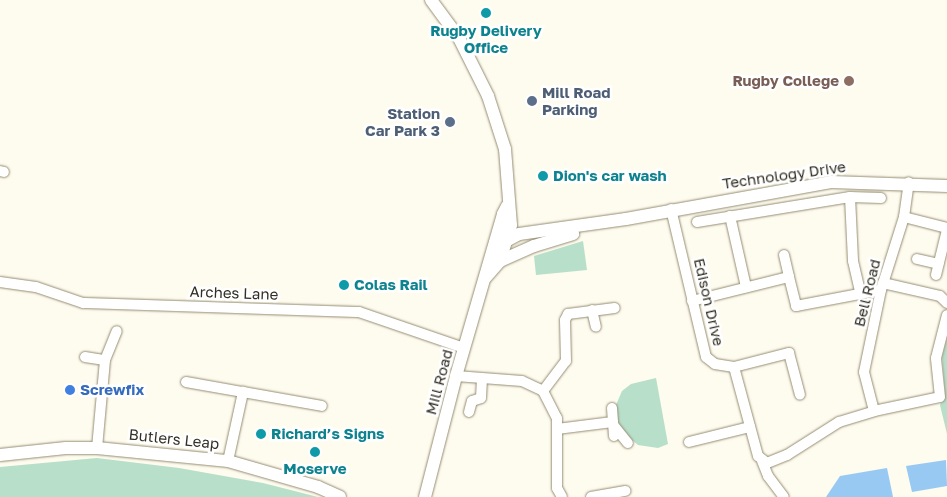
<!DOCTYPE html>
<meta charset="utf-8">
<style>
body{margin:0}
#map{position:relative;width:947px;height:497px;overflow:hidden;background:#fefbef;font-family:"Golos Text",sans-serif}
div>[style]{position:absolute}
.green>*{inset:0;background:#b7dfca}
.water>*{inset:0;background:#97c9f3}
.roads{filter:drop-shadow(0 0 1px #948d71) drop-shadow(0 0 1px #948d71)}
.minor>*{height:10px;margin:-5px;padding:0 5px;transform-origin:5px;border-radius:5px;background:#fff}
.tertiary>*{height:12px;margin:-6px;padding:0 6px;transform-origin:6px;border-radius:6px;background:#fff}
.dots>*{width:14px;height:14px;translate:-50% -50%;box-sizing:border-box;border:2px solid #fff;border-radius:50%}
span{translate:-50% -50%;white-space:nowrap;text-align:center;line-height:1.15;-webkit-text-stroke:5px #fff;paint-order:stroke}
.culture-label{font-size:15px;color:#0d838f;font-weight:700}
.left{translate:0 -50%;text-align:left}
.education-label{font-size:15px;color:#785e54;font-weight:700}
.right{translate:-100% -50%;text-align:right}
.service-label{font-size:15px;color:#4e5e75;font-weight:700}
.street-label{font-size:15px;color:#322f24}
.shop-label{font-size:15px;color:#366cbe;font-weight:700}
</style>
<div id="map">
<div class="green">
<i style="clip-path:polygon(583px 241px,587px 270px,536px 275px,534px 256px)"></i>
<i style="clip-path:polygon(947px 337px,947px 434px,940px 405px,945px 394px,942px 357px)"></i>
<i style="clip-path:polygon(656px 378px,668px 444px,658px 448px,638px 445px,619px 429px,616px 405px,622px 391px,631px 384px)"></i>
<i style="clip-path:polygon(97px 458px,179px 468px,263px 483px,318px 497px,0 497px,0 467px)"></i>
</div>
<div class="water">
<i style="clip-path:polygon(946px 460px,947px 486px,912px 492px,906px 466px)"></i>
<i style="clip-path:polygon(887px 468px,893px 497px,826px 497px,840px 476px)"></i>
</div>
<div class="roads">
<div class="minor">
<i style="left:0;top:171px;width:4px;rotate:14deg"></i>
<i style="left:850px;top:197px;width:31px;rotate:2deg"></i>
<i style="left:671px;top:209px;width:152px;rotate:76.7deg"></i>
<i style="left:706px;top:357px;width:11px;rotate:38deg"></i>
<i style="left:715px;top:364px;width:19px;rotate:9deg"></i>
<i style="left:734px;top:367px;width:92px;rotate:74.9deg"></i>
<i style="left:758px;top:456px;width:11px;rotate:38deg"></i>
<i style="left:767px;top:463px;width:22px;rotate:-22deg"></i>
<i style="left:787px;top:455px;width:62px;rotate:-32.4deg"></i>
<i style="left:839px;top:422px;width:37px;rotate:-17deg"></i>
<i style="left:874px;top:411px;width:67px;rotate:-12deg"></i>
<i style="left:940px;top:397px;width:39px;rotate:-96deg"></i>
<i style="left:936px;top:358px;width:44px;rotate:-75.7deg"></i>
<i style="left:730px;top:216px;width:73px;rotate:77.3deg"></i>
<i style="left:904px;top:217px;width:44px;rotate:14.3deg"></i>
<i style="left:697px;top:222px;width:155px;rotate:-9.3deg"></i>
<i style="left:850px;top:197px;width:64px;rotate:87.3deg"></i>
<i style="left:853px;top:261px;width:32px;rotate:77deg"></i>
<i style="left:784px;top:255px;width:23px;rotate:77deg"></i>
<i style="left:917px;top:259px;width:22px;rotate:13deg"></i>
<i style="left:936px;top:275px;width:46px;rotate:-76.3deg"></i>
<i style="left:0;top:282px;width:36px;rotate:8deg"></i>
<i style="left:36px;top:287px;width:50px;rotate:18.8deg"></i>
<i style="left:83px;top:303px;width:276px;rotate:1.9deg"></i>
<i style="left:359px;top:312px;width:111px;rotate:18.9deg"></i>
<i style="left:883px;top:283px;width:58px;rotate:12.8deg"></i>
<i style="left:940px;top:296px;width:10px;rotate:45deg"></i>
<i style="left:692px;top:301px;width:100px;rotate:-13.9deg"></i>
<i style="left:789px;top:277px;width:30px;rotate:76deg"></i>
<i style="left:796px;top:306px;width:86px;rotate:-10.7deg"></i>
<i style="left:592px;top:310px;width:17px;rotate:77deg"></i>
<i style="left:85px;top:357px;width:20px;rotate:9deg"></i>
<i style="left:734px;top:367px;width:57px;rotate:-14.3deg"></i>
<i style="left:789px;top:353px;width:43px;rotate:75.3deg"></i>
<i style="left:456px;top:376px;width:66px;rotate:4.3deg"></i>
<i style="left:522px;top:381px;width:23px;rotate:25deg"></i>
<i style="left:543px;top:391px;width:38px;rotate:-53deg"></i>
<i style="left:566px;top:361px;width:41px;rotate:-91.4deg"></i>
<i style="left:565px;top:320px;width:7px;rotate:-63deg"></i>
<i style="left:568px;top:314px;width:47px;rotate:-7.3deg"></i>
<i style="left:186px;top:382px;width:58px;rotate:10deg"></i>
<i style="left:543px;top:391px;width:30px;rotate:63deg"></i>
<i style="left:557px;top:418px;width:70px;rotate:90deg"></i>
<i style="left:557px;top:488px;width:10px;rotate:61deg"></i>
<i style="left:612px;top:408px;width:14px;rotate:86deg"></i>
<i style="left:874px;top:411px;width:40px;rotate:-104.4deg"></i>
<i style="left:864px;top:372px;width:84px;rotate:-78.3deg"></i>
<i style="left:881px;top:290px;width:77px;rotate:-72.5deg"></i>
<i style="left:904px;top:217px;width:35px;rotate:-82deg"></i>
<i style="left:469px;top:412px;width:11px;rotate:-75deg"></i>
<i style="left:472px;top:401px;width:9px;rotate:-18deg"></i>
<i style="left:481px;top:398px;width:18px;rotate:-87deg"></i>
<i style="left:614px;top:426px;width:22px;rotate:51deg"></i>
<i style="left:557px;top:429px;width:56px;rotate:-7.1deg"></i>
<i style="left:613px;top:422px;width:14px;rotate:86deg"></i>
<i style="left:689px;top:442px;width:63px;rotate:-13.8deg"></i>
<i style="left:97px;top:448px;width:88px;rotate:-84.8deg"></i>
<i style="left:105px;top:360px;width:31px;rotate:-68deg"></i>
<i style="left:228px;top:461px;width:71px;rotate:-77.7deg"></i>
<i style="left:243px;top:392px;width:80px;rotate:10deg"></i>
<i style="left:762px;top:461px;width:16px;rotate:68deg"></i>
<i style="left:768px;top:476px;width:26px;rotate:53deg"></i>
<i style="left:591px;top:497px;width:35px;rotate:-10deg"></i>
</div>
<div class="tertiary">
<i style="left:431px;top:0;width:47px;rotate:53.6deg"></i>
<i style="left:459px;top:38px;width:65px;rotate:63.4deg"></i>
<i style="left:488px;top:96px;width:56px;rotate:72.2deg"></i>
<i style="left:505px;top:149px;width:76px;rotate:85.5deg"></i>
<i style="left:511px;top:225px;width:38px;rotate:107deg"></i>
<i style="left:500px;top:261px;width:21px;rotate:131deg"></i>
<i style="left:492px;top:256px;width:21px;rotate:-47deg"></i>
<i style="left:506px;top:241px;width:15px;rotate:-28deg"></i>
<i style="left:519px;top:234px;width:108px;rotate:-8deg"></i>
<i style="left:626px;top:219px;width:208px;rotate:-10.2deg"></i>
<i style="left:831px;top:182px;width:116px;rotate:2deg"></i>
<i style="left:500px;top:261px;width:37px;rotate:-24deg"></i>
<i style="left:534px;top:246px;width:41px;rotate:-17.1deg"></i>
<i style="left:0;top:455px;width:66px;rotate:-6.1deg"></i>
<i style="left:66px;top:448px;width:31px"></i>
<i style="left:97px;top:448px;width:132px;rotate:5.7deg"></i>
<i style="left:228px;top:461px;width:94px;rotate:16.1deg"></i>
<i style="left:318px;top:487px;width:24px;rotate:24deg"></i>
<i style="left:425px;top:497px;width:125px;rotate:-75.6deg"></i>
<i style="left:456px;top:376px;width:169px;rotate:-73.8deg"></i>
<i style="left:503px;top:214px;width:9px;rotate:-63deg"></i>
</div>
</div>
<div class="dots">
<i style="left:486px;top:13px;background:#0f9aa8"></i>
<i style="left:849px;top:81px;background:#8d6e63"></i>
<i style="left:532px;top:101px;background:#5c6f8a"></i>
<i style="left:450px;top:122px;background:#5c6f8a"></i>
<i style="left:543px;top:176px;background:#0f9aa8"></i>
<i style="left:344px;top:285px;background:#0f9aa8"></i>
<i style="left:70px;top:390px;background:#3f7fe0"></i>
<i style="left:261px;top:434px;background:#0f9aa8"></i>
<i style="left:315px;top:452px;background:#0f9aa8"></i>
</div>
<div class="culture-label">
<span style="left:486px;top:39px">Rugby Delivery<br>Office</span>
<span class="left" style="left:553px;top:176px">Dion's car wash</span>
<span class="left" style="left:354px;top:285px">Colas Rail</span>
<span class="left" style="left:271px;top:434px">Richard’s Signs</span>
<span style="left:315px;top:469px">Moserve</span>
</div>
<div class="education-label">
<span class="right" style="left:839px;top:81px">Rugby College</span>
</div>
<div class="service-label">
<span class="left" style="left:542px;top:101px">Mill Road<br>Parking</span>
<span class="right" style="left:440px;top:122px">Station<br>Car Park 3</span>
</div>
<div class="street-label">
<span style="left:784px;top:175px;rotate:-8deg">Technology Drive</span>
<span style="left:234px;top:293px;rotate:2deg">Arches Lane</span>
<span style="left:867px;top:293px;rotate:-76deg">Bell Road</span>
<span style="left:709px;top:302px;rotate:77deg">Edison Drive</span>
<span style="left:439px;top:382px;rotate:-75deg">Mill Road</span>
<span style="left:174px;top:439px;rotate:6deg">Butlers Leap</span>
</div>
<div class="shop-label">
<span class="left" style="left:80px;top:390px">Screwfix</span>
</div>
</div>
